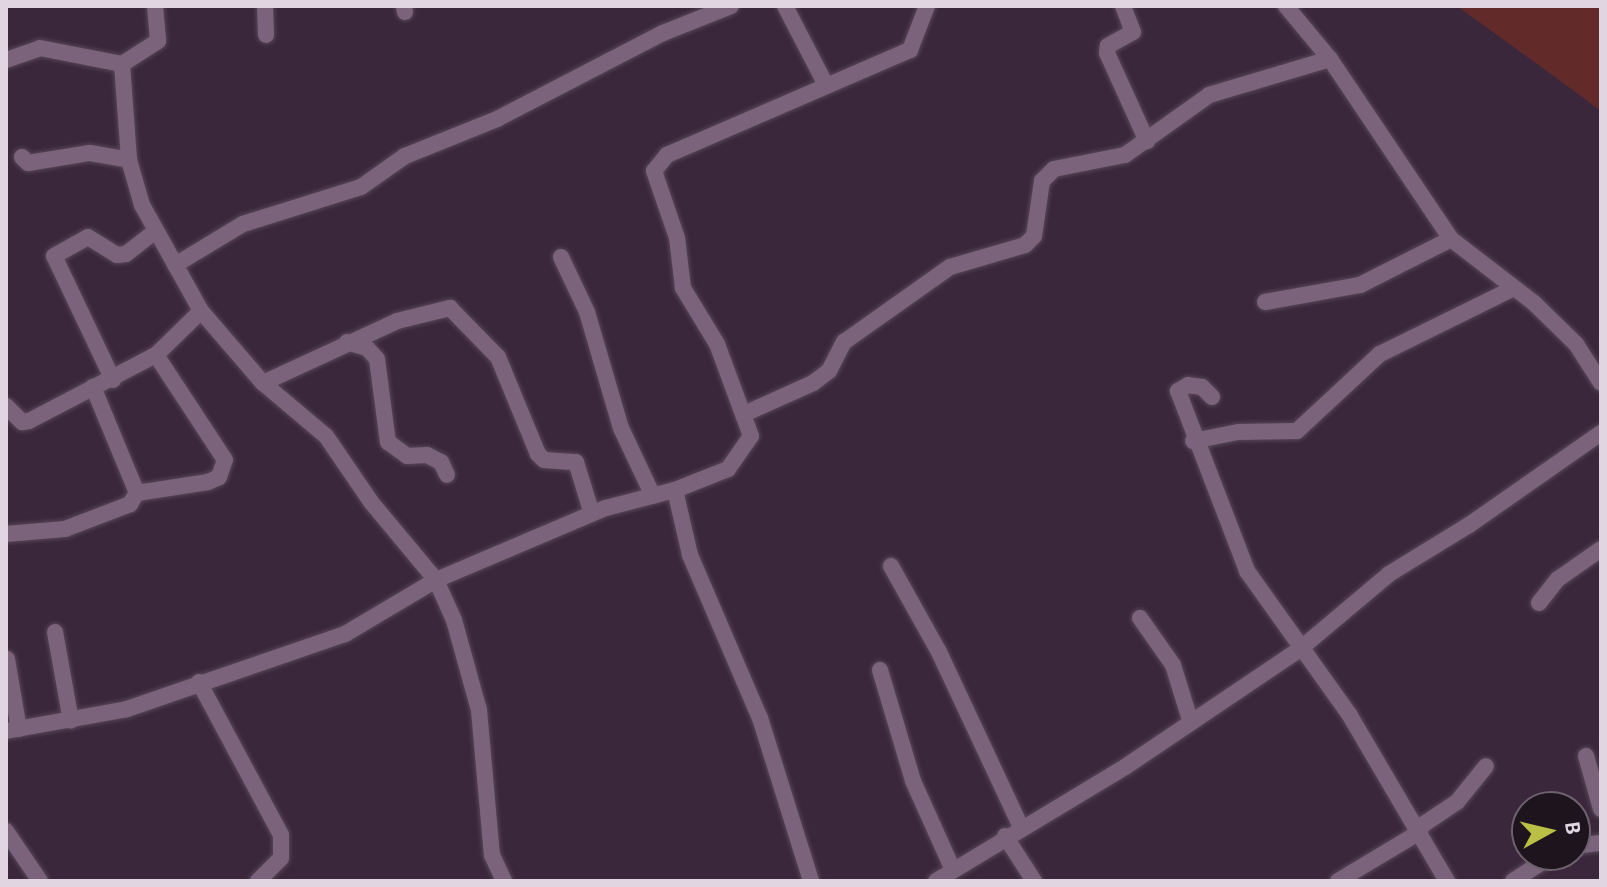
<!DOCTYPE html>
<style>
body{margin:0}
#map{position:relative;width:1607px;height:887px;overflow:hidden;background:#3b273b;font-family:"Alegreya Sans",sans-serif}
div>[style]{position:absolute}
.green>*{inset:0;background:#622b29}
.roads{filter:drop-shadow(0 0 2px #574658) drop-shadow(0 0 2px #574658)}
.street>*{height:16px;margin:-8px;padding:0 8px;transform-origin:8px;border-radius:8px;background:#7b647b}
span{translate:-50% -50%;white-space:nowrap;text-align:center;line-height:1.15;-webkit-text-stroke:8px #1d141d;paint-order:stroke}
.frame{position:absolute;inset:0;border:8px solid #e2d5e2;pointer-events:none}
.north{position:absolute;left:1511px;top:791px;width:80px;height:80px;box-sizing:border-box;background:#1d141d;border:2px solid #6c616c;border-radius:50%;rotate:82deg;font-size:22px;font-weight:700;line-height:32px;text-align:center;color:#e2d5e2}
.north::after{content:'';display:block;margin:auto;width:28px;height:36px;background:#bac045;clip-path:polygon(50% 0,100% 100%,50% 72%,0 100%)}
</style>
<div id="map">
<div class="green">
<i style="clip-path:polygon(1457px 6px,1601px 6px,1601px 111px,1555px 77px)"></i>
</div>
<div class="roads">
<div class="street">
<i style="left:155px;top:6px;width:35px;rotate:85deg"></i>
<i style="left:158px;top:41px;width:43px;rotate:147.4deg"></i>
<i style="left:122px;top:64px;width:96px;rotate:85.8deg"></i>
<i style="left:129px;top:160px;width:47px;rotate:73.9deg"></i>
<i style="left:142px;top:205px;width:121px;rotate:60.9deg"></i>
<i style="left:201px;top:311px;width:95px;rotate:49.3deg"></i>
<i style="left:263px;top:383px;width:82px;rotate:40.1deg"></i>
<i style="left:326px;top:436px;width:80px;rotate:55.7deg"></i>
<i style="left:371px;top:502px;width:102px;rotate:50.2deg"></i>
<i style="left:436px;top:580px;width:44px;rotate:65.8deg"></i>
<i style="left:454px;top:620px;width:93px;rotate:74.5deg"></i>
<i style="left:479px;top:710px;width:146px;rotate:84.9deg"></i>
<i style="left:492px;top:855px;width:29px;rotate:65deg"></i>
<i style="left:265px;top:6px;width:29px;rotate:88deg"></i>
<i style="left:404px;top:6px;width:6px;rotate:81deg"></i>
<i style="left:785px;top:6px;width:89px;rotate:62.6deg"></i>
<i style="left:1123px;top:6px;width:28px;rotate:69deg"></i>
<i style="left:1133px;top:32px;width:29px;rotate:151deg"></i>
<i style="left:1108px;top:46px;width:7px;rotate:98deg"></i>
<i style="left:1107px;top:53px;width:97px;rotate:65.6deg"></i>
<i style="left:1286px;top:6px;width:69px;rotate:50.3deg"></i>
<i style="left:1330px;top:59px;width:217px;rotate:56.1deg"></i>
<i style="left:1451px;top:239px;width:105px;rotate:37.6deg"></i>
<i style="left:1534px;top:303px;width:59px;rotate:44.3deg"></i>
<i style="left:1576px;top:344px;width:46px;rotate:57.3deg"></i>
<i style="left:6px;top:60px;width:36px;rotate:-19deg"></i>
<i style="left:40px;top:48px;width:84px;rotate:11deg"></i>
<i style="left:22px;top:157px;width:8px;rotate:45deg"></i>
<i style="left:28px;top:163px;width:63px;rotate:-9.2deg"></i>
<i style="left:90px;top:153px;width:40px;rotate:10deg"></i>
<i style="left:561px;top:257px;width:61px;rotate:64.7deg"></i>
<i style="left:587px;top:312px;width:121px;rotate:73.7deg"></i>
<i style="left:621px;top:428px;width:75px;rotate:64.8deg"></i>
<i style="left:175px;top:265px;width:79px;rotate:-31.1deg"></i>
<i style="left:243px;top:224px;width:124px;rotate:-17.4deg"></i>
<i style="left:361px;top:187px;width:54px;rotate:-35.2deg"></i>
<i style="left:405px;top:156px;width:99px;rotate:-21.9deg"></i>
<i style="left:497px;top:119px;width:187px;rotate:-27.4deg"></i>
<i style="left:663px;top:33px;width:73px;rotate:-21.7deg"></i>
<i style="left:1265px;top:302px;width:97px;rotate:-10.1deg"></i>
<i style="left:1360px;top:285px;width:102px;rotate:-26.8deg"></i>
<i style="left:347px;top:342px;width:21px;rotate:17deg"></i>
<i style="left:367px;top:348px;width:15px;rotate:48deg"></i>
<i style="left:377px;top:359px;width:84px;rotate:82.5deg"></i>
<i style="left:388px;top:442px;width:24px;rotate:36deg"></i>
<i style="left:407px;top:456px;width:20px;rotate:-3deg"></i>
<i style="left:427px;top:455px;width:16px;rotate:27deg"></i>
<i style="left:441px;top:462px;width:14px;rotate:65deg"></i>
<i style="left:113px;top:380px;width:137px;rotate:-115.4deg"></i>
<i style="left:54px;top:256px;width:39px;rotate:-29deg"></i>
<i style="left:88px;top:237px;width:34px;rotate:32deg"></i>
<i style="left:117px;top:255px;width:9px;rotate:-6deg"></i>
<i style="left:126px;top:254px;width:37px;rotate:-38deg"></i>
<i style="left:263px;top:383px;width:148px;rotate:-24.8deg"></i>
<i style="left:397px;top:321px;width:55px;rotate:-13.8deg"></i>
<i style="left:450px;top:308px;width:69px;rotate:45.6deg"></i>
<i style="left:498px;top:357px;width:105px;rotate:67.6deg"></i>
<i style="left:538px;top:454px;width:8px;rotate:45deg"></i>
<i style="left:544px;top:460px;width:32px;rotate:4deg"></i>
<i style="left:576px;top:462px;width:54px;rotate:72.9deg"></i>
<i style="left:1212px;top:397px;width:14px;rotate:-135deg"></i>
<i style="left:1202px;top:387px;width:14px;rotate:-172deg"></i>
<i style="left:1188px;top:385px;width:12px;rotate:149deg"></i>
<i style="left:1178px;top:391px;width:193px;rotate:69deg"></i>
<i style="left:1247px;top:571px;width:176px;rotate:54.5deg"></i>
<i style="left:1349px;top:714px;width:194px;rotate:59.6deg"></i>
<i style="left:6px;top:406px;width:23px;rotate:45deg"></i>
<i style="left:22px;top:422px;width:7px;rotate:-8deg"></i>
<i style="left:29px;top:421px;width:143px;rotate:-27.5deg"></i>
<i style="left:156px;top:355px;width:63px;rotate:-44.4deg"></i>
<i style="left:744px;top:414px;width:76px;rotate:-24.2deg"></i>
<i style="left:813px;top:383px;width:20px;rotate:-37deg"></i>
<i style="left:829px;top:371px;width:33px;rotate:-63deg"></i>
<i style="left:844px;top:342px;width:130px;rotate:-35.3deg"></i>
<i style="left:950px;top:267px;width:78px;rotate:-16.3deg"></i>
<i style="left:1025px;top:245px;width:13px;rotate:-45deg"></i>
<i style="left:1034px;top:236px;width:56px;rotate:-81.7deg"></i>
<i style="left:1042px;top:181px;width:17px;rotate:-45deg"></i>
<i style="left:1054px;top:169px;width:72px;rotate:-11.2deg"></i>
<i style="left:1125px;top:155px;width:103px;rotate:-35.5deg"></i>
<i style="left:1209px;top:95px;width:126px;rotate:-16.6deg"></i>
<i style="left:1193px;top:441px;width:46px;rotate:-11.3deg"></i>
<i style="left:1238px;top:432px;width:59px;rotate:-1deg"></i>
<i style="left:1297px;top:431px;width:113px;rotate:-42.9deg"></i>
<i style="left:1380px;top:354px;width:149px;rotate:-26.2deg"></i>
<i style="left:675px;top:490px;width:57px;rotate:-21.6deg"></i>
<i style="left:728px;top:469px;width:40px;rotate:-55.1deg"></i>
<i style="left:751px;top:436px;width:98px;rotate:-110.3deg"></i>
<i style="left:717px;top:344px;width:66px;rotate:-121.3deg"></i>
<i style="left:683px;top:288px;width:50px;rotate:-96.8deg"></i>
<i style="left:677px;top:238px;width:71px;rotate:-108.9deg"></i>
<i style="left:654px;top:171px;width:21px;rotate:-51deg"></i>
<i style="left:667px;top:155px;width:265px;rotate:-23.4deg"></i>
<i style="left:910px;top:50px;width:47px;rotate:-68.9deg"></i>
<i style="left:137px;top:493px;width:72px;rotate:-8.8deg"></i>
<i style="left:208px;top:482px;width:12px;rotate:-24deg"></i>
<i style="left:219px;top:477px;width:18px;rotate:-71deg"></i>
<i style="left:225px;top:460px;width:126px;rotate:-123.3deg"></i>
<i style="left:6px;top:534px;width:59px;rotate:-4.8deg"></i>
<i style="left:65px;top:529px;width:70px;rotate:-21deg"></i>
<i style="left:130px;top:504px;width:13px;rotate:-58deg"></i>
<i style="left:137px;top:493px;width:115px;rotate:-112.5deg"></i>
<i style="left:891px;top:566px;width:98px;rotate:60.8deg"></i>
<i style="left:939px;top:652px;width:193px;rotate:64.9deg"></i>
<i style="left:1539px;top:603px;width:31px;rotate:-52deg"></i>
<i style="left:1558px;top:579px;width:52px;rotate:-34.9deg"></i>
<i style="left:1140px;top:618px;width:57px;rotate:54.9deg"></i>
<i style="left:1173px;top:665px;width:58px;rotate:72.8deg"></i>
<i style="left:55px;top:632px;width:90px;rotate:79.8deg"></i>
<i style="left:7px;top:659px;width:71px;rotate:80.3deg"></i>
<i style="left:880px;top:670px;width:116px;rotate:73.4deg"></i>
<i style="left:913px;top:781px;width:98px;rotate:65.8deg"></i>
<i style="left:199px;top:682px;width:174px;rotate:61.8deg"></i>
<i style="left:281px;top:835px;width:23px;rotate:90deg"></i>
<i style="left:281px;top:858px;width:33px;rotate:135deg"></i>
<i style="left:6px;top:731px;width:123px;rotate:-10.3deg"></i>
<i style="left:127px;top:709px;width:231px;rotate:-19deg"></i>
<i style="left:345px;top:634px;width:106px;rotate:-30.7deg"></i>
<i style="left:436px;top:580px;width:185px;rotate:-23deg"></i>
<i style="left:606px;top:508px;width:71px;rotate:-14.6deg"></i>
<i style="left:675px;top:490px;width:67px;rotate:77deg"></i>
<i style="left:690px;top:555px;width:177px;rotate:66.8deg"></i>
<i style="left:760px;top:718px;width:171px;rotate:72.6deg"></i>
<i style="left:1586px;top:756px;width:55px;rotate:74.2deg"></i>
<i style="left:1418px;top:828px;width:47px;rotate:-33.7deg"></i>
<i style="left:1457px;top:802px;width:46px;rotate:-51.1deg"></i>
<i style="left:6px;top:831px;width:60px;rotate:55.8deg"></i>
<i style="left:1005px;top:836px;width:54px;rotate:57.2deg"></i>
<i style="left:1575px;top:846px;width:26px;rotate:-7deg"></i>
<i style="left:936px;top:881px;width:221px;rotate:-31.1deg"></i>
<i style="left:1125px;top:767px;width:211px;rotate:-34deg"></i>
<i style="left:1300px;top:649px;width:116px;rotate:-40.1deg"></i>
<i style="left:1389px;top:574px;width:94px;rotate:-31.5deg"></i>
<i style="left:1469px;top:525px;width:161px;rotate:-34.9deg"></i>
<i style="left:1338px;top:881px;width:96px;rotate:-30.9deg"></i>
<i style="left:1513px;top:881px;width:48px;rotate:-33deg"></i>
</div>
</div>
<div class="frame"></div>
<div class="north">B</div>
</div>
